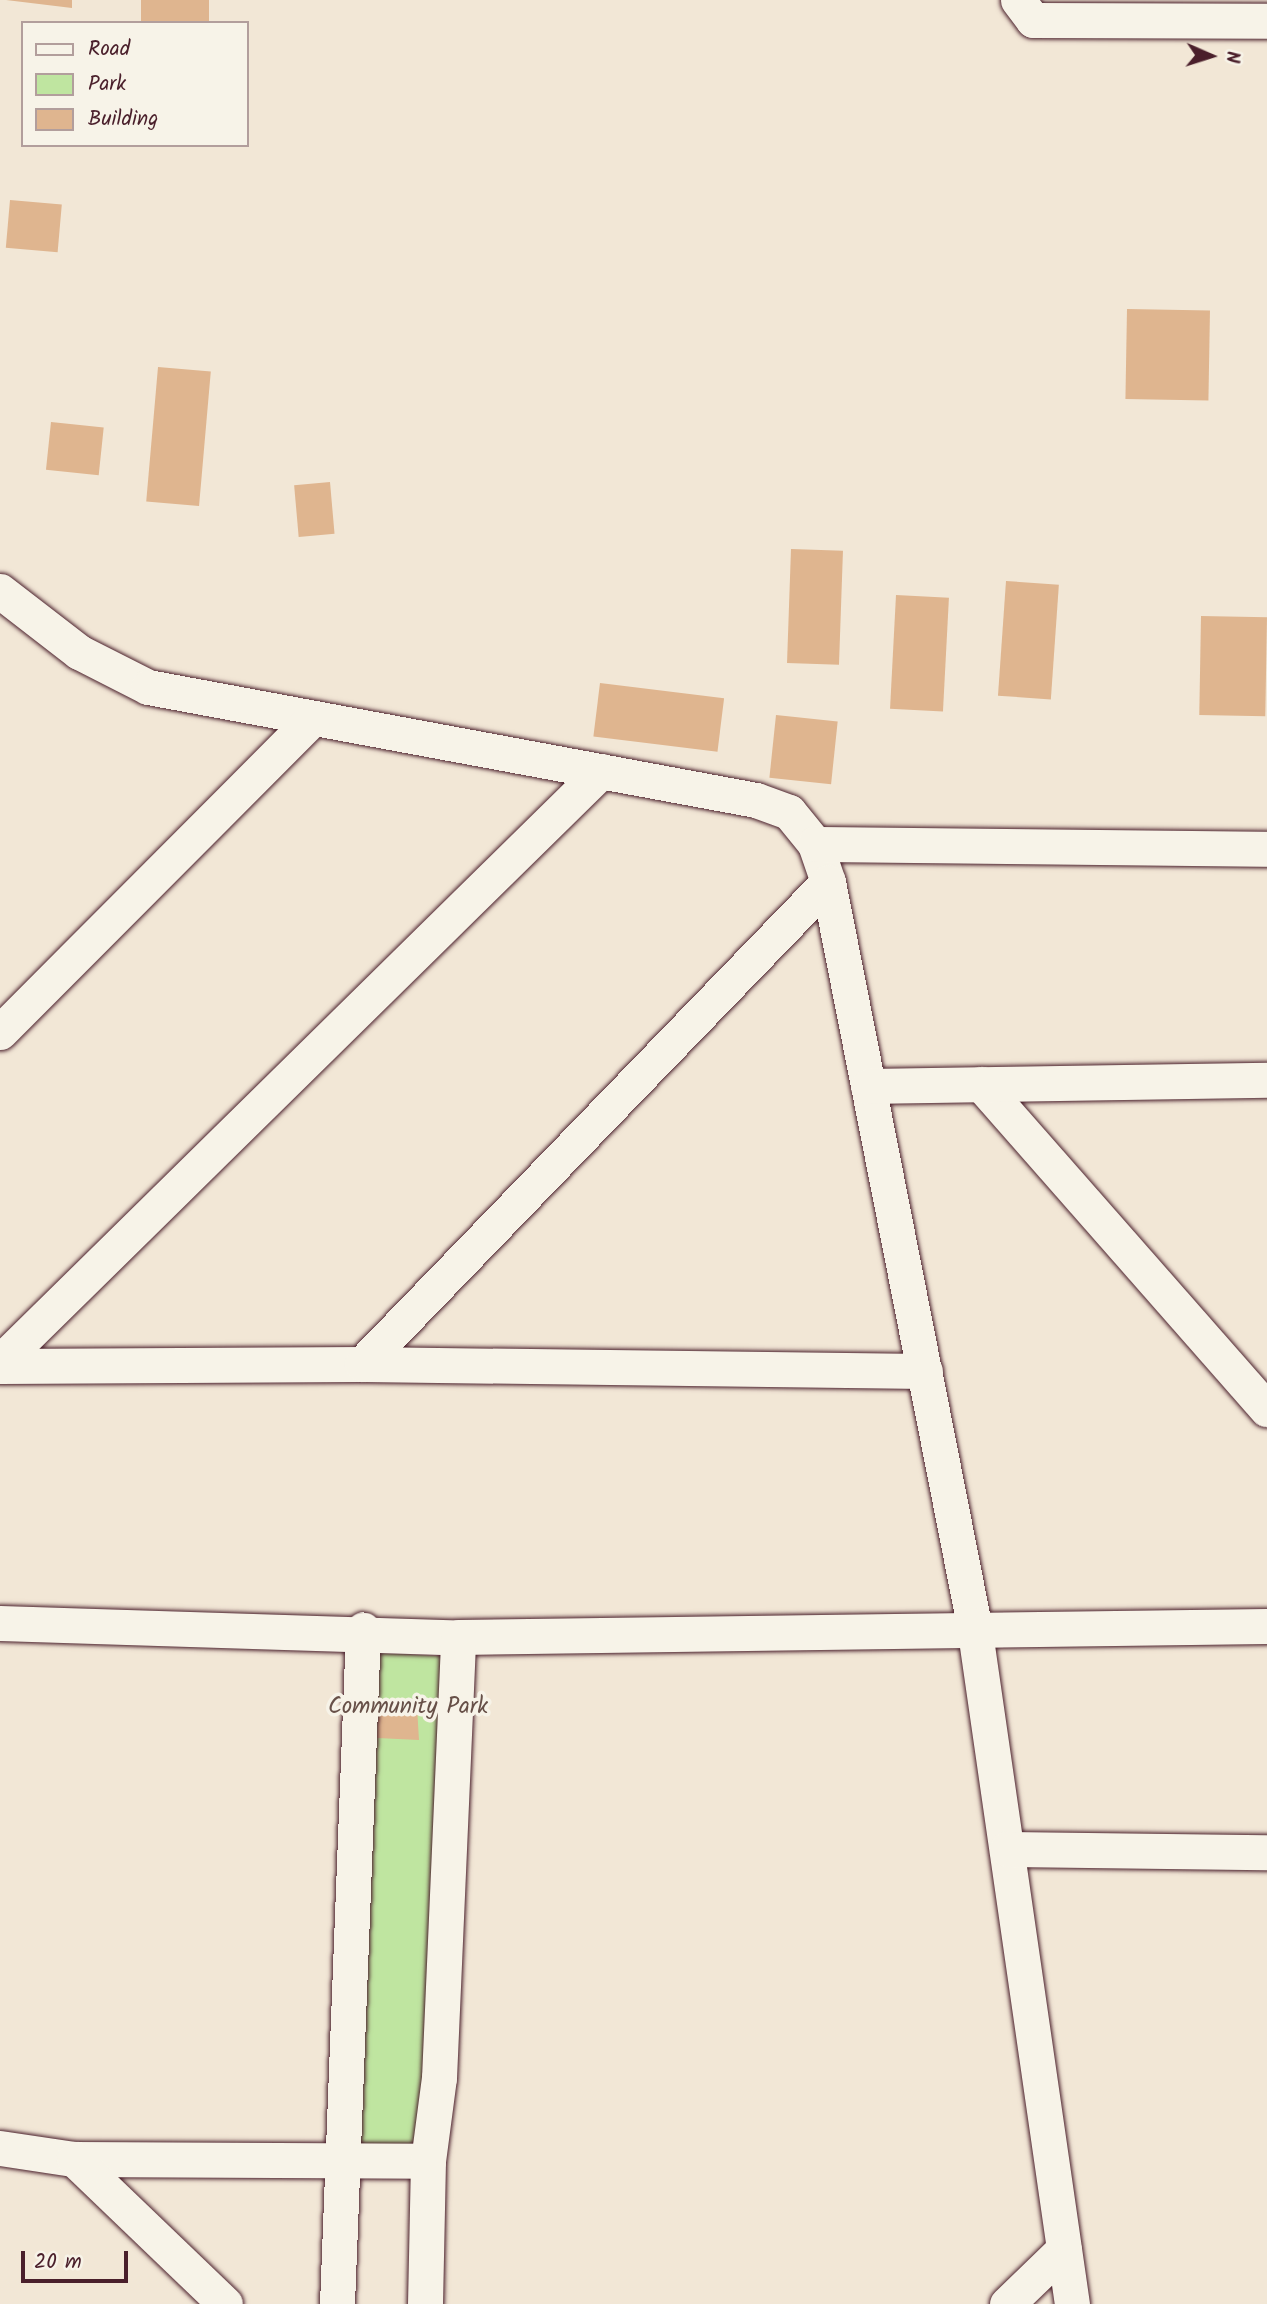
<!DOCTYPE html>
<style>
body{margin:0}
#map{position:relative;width:1267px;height:2304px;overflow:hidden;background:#f2e7d6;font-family:Kalam,sans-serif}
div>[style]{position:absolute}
.green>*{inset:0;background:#bfe5a0;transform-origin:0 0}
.building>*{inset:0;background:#dfb58f;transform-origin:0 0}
.roads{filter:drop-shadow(0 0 2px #4a1f2b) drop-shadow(0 0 2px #4a1f2b)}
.minor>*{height:35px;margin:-17.5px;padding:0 17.5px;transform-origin:17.5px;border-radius:17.5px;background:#f7f3e8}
span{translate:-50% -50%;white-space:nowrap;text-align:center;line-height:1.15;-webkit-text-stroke:7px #f7f3e8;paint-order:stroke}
.park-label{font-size:23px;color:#675048}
.legend{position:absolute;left:21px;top:21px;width:228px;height:126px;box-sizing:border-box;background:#f7f3e8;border:2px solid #b29e9c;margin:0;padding:9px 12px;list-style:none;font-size:21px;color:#4a1f2b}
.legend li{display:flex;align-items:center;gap:14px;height:35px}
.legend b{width:35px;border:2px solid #b29e9c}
.north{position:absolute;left:1176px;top:21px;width:70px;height:70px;-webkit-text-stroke:5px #f7f3e8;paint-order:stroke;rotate:93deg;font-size:19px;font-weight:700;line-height:28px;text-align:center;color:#4a1f2b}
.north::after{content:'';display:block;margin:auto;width:24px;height:32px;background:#4a1f2b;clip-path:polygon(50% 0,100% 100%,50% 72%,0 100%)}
.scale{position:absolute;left:21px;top:2251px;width:107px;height:32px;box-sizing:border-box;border:4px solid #4a1f2b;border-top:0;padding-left:9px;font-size:21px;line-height:24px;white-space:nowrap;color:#4a1f2b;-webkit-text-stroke:5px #f7f3e8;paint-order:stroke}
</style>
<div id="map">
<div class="green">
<i style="left:457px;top:1657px;width:505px;height:94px;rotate:93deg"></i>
</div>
<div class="building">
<i style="clip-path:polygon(6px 0,72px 0,72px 8px)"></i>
<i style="left:141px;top:0;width:68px;height:23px"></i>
<i style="left:10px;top:200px;width:52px;height:48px;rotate:5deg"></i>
<i style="left:1127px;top:309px;width:83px;height:90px;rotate:1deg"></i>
<i style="left:158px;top:367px;width:53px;height:135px;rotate:5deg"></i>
<i style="left:51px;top:422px;width:53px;height:48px;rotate:6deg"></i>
<i style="left:330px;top:482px;width:52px;height:36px;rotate:85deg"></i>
<i style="left:791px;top:549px;width:52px;height:114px;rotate:2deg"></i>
<i style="left:1006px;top:581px;width:53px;height:115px;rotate:4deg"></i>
<i style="left:896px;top:595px;width:53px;height:114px;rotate:3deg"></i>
<i style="left:1201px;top:616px;width:66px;height:99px;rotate:1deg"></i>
<i style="left:600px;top:683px;width:125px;height:54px;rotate:7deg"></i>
<i style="left:776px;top:715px;width:62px;height:63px;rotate:6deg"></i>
<i style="clip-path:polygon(417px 1707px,419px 1740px,377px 1738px,379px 1708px)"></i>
</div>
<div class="roads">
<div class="minor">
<i style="left:1018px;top:0;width:25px;rotate:53deg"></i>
<i style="left:1033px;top:20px;width:234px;rotate:0.2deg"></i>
<i style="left:0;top:591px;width:100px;rotate:37.7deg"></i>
<i style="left:79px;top:652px;width:77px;rotate:26.9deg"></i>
<i style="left:148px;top:687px;width:618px;rotate:10.53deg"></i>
<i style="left:756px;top:800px;width:35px;rotate:20deg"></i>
<i style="left:789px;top:812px;width:41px;rotate:50.9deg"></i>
<i style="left:815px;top:844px;width:40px;rotate:71.1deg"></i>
<i style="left:828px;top:882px;width:757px;rotate:78.88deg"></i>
<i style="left:974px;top:1625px;width:686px;rotate:81.79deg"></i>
<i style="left:815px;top:844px;width:452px;rotate:0.6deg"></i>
<i style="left:0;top:1032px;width:443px;rotate:-45.1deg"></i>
<i style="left:981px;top:1084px;width:433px;rotate:48.7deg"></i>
<i style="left:868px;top:1086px;width:399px;rotate:-0.9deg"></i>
<i style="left:0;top:1362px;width:843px;rotate:-44.52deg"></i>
<i style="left:362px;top:1364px;width:563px;rotate:0.71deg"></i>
<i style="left:0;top:1366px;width:362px;rotate:-0.3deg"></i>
<i style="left:362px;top:1364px;width:670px;rotate:-45.97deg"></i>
<i style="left:0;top:1623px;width:458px;rotate:1.8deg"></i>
<i style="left:458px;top:1637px;width:809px;rotate:-0.78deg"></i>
<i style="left:1007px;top:1849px;width:260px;rotate:0.7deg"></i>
<i style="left:0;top:2148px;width:75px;rotate:8.5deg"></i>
<i style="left:74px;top:2159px;width:354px;rotate:0.3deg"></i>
<i style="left:428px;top:2161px;width:84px;rotate:-82.5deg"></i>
<i style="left:439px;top:2078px;width:441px;rotate:-87.5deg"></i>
<i style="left:74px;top:2159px;width:209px;rotate:43.8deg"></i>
<i style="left:337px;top:2304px;width:675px;rotate:-87.79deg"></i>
<i style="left:425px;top:2304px;width:143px;rotate:-88.8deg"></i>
<i style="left:1007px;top:2304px;width:79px;rotate:-44deg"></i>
</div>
</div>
<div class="park-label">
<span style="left:408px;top:1707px">Community Park</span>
</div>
<ul class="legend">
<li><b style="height:9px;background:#f7f3e8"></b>Road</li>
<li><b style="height:19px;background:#bfe5a0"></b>Park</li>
<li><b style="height:19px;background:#dfb58f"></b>Building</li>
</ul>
<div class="north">N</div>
<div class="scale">20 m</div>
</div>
